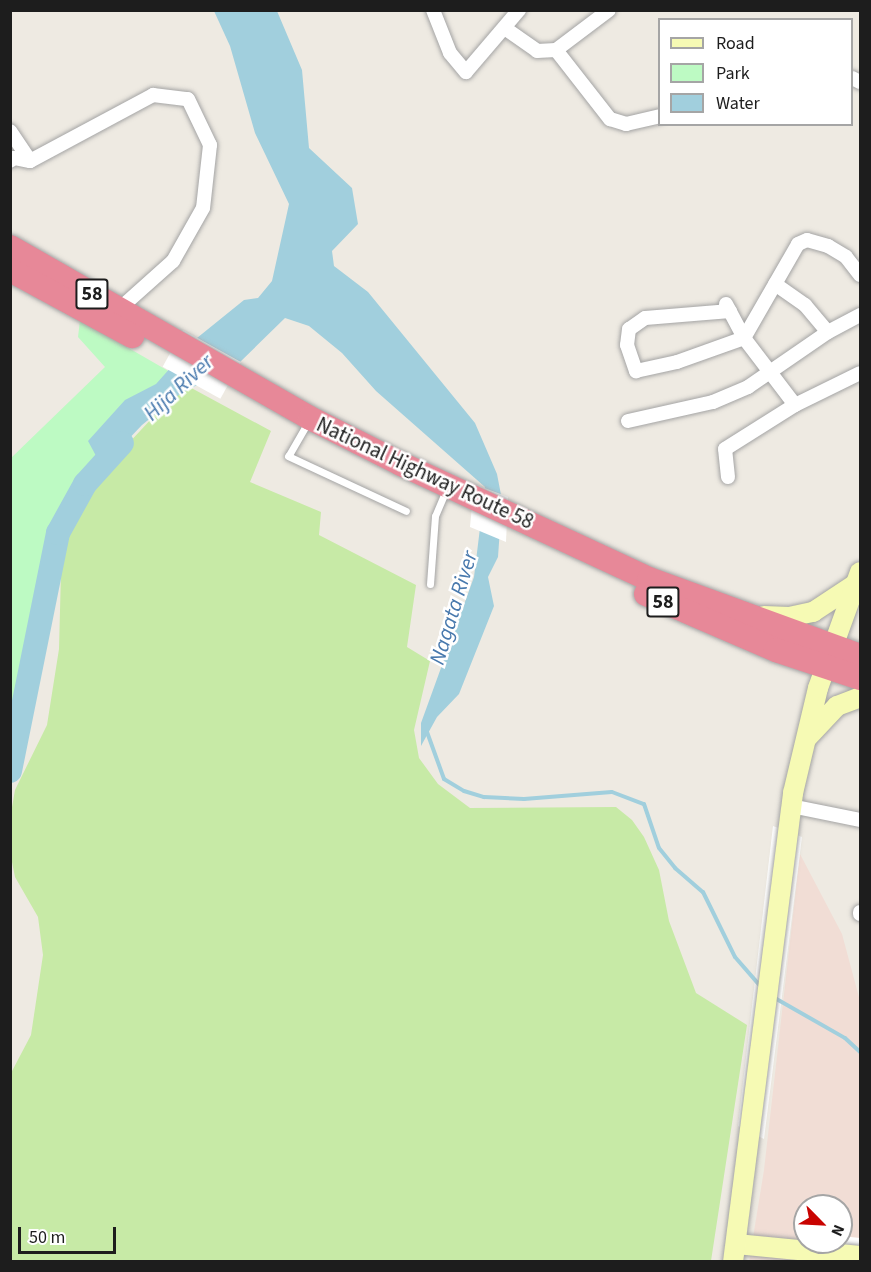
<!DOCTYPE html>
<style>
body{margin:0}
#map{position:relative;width:871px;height:1272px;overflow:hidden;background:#eeeae2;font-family:"Source Sans 3",sans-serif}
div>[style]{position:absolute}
.military>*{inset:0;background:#f1ddd5}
.grass>*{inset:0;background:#c7eaa6}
.park>*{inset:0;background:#bdfac3}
.water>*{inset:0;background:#a1cfdd}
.pier>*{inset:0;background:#fff;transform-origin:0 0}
.stream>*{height:4px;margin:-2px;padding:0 2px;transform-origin:2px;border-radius:2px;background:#a1cfdd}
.river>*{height:24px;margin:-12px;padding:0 12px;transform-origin:12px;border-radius:12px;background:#a1cfdd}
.roads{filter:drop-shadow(0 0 2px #a4a4a4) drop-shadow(0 0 2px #a4a4a4)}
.lane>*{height:7px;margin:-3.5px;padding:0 3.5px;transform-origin:3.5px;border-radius:3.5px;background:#fff}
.street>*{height:14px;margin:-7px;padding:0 7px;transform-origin:7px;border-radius:7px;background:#fff}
.secondary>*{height:20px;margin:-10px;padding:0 10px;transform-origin:10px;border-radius:10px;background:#f6fab4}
.highway>*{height:24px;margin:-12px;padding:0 12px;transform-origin:12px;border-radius:12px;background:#e78898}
span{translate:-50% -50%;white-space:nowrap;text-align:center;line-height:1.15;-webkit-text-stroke:5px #fff;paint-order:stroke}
.shield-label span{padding:2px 4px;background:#fff;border:2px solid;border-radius:4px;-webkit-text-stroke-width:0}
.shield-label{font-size:20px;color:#1d1d1d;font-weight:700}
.street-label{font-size:21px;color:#1d1d1d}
.water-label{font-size:22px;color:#4879ad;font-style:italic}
.frame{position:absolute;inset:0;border:12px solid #1d1d1d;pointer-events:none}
.legend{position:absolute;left:658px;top:18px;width:195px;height:108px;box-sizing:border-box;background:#fff;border:2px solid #a5a5a5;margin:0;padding:8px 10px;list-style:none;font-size:18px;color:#1d1d1d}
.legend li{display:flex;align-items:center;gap:12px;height:30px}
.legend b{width:30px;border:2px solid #a5a5a5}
.north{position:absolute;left:793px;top:1194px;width:60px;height:60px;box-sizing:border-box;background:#fff;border:2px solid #a5a5a5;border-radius:50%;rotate:114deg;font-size:16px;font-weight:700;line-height:24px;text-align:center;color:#1d1d1d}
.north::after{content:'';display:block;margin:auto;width:21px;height:27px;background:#c90300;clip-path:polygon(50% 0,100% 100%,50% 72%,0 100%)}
.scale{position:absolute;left:18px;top:1227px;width:98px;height:27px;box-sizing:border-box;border:3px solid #1d1d1d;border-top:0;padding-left:8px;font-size:18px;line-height:21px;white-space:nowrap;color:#1d1d1d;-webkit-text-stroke:4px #fff;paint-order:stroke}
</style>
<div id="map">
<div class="military">
<i style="clip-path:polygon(evenodd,800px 854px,842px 934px,860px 1001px,860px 1261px,749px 1262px,764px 1170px,800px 854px,805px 1206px,841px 1206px,841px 1242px,805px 1242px,805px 1206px)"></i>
</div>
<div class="grass">
<i style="clip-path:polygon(184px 384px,271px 431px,250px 482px,321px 512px,319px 535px,416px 585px,407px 647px,430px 661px,414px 730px,419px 758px,438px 784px,470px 808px,616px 807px,632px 820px,644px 837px,659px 870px,669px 921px,696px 993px,747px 1025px,711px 1261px,11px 1262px,11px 1073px,31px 1035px,43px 955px,38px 917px,15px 877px,11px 857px,11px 813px,15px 790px,47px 725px,59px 649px,62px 533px,96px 478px)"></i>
</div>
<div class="park">
<i style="clip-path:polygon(80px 320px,184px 380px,90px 478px,58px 533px,11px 770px,11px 458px,105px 367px,78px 337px)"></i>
</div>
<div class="water">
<i style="clip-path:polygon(214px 11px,277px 11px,302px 70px,309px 148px,352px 188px,358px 224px,332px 251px,334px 266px,368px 292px,475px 423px,497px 474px,502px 500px,498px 557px,488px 577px,494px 606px,459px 694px,437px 717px,421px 746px,421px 723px,474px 577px,485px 487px,376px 391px,342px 353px,309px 326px,285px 318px,238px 364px,180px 394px,142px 425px,102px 467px,88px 441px,125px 400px,156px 384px,197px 338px,244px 300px,258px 298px,272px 281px,289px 204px,255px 133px,230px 46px)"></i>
</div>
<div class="pier">
<i style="left:183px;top:330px;width:66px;height:42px;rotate:29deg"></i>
<i style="clip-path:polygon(474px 484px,508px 497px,506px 542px,470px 527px)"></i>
<i style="clip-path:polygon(773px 826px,802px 837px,764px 1139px,738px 1126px)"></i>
<i style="clip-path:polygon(841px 1236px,860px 1238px,860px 1261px,824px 1262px,826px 1242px,841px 1242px)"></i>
</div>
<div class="stream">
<i style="left:427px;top:732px;width:50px;rotate:70.1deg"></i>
<i style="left:444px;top:779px;width:23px;rotate:31deg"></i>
<i style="left:464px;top:791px;width:21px;rotate:17deg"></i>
<i style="left:484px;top:797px;width:40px;rotate:2.9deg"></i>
<i style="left:524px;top:799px;width:88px;rotate:-4.5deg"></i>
<i style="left:612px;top:792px;width:34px;rotate:21deg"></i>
<i style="left:644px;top:804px;width:46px;rotate:71.2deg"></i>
<i style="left:659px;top:848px;width:26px;rotate:51deg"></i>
<i style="left:675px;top:868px;width:37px;rotate:41deg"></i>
<i style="left:703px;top:892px;width:72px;rotate:63.8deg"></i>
<i style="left:735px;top:957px;width:38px;rotate:49deg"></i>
<i style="left:773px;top:997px;width:83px;rotate:29.7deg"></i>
<i style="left:845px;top:1038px;width:21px;rotate:43deg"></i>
</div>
<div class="river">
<i style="left:10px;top:771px;width:243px;rotate:-78.6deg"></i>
<i style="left:58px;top:533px;width:56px;rotate:-61.1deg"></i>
<i style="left:85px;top:484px;width:55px;rotate:-47.9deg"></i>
</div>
<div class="roads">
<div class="lane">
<i style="left:308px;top:422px;width:39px;rotate:120deg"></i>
<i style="left:288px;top:456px;width:130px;rotate:25deg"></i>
<i style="left:430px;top:584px;width:68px;rotate:-85.8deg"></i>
<i style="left:435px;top:516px;width:28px;rotate:-67deg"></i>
</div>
<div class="street">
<i style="left:433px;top:10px;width:46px;rotate:68.4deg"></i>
<i style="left:450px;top:53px;width:25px;rotate:50deg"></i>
<i style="left:466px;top:72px;width:82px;rotate:-49.5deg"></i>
<i style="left:506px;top:29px;width:38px;rotate:35deg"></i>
<i style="left:537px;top:51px;width:19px;rotate:-3deg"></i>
<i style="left:556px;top:50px;width:88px;rotate:52deg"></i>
<i style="left:610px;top:119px;width:17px;rotate:17deg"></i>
<i style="left:626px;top:124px;width:35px;rotate:-13deg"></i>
<i style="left:556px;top:50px;width:66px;rotate:-37deg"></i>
<i style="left:852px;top:78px;width:9px;rotate:27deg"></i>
<i style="left:10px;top:131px;width:36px;rotate:56deg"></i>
<i style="left:10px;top:161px;width:5px;rotate:-37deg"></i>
<i style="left:14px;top:158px;width:16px;rotate:11deg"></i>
<i style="left:30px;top:161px;width:140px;rotate:-28.2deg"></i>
<i style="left:153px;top:95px;width:35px;rotate:7deg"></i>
<i style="left:188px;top:99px;width:51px;rotate:64.4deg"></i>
<i style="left:210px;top:145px;width:63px;rotate:96.3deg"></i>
<i style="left:203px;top:208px;width:61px;rotate:119.5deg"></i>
<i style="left:173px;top:261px;width:76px;rotate:138.2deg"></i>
<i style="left:775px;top:284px;width:37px;rotate:35deg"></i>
<i style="left:805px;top:305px;width:35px;rotate:50deg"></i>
<i style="left:726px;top:304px;width:38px;rotate:62deg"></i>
<i style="left:744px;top:338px;width:84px;rotate:52.7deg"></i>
<i style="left:795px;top:405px;width:72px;rotate:-26.2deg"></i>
<i style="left:730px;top:311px;width:85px;rotate:175.3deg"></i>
<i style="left:645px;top:318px;width:19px;rotate:145deg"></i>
<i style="left:629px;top:329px;width:16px;rotate:97deg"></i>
<i style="left:627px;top:345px;width:28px;rotate:71deg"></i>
<i style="left:636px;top:371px;width:42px;rotate:-12.4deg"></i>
<i style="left:677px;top:362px;width:71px;rotate:-19.7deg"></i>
<i style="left:744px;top:338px;width:108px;rotate:-60.1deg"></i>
<i style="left:798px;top:244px;width:10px;rotate:-24deg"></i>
<i style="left:807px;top:240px;width:22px;rotate:16deg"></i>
<i style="left:828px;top:246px;width:21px;rotate:31deg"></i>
<i style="left:846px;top:257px;width:23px;rotate:52deg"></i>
<i style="left:628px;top:421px;width:87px;rotate:-12.6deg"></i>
<i style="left:713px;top:402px;width:38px;rotate:-23deg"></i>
<i style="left:748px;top:387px;width:97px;rotate:-34.5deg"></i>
<i style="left:828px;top:332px;width:36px;rotate:-28deg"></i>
<i style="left:728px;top:477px;width:28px;rotate:-96deg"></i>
<i style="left:725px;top:449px;width:83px;rotate:-32.2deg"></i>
<i style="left:791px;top:806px;width:70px;rotate:11.5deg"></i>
<i style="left:860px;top:912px;width:2px;rotate:90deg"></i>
</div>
<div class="secondary">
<i style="left:764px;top:616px;width:25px;rotate:2deg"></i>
<i style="left:789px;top:617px;width:25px;rotate:-12deg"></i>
<i style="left:813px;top:612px;width:49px;rotate:-33.4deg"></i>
<i style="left:807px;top:738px;width:44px;rotate:-46.8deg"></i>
<i style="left:837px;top:706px;width:25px;rotate:-21deg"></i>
<i style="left:736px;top:1244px;width:125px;rotate:5.5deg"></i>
<i style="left:733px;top:1262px;width:473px;rotate:-82.7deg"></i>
<i style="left:793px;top:793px;width:108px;rotate:-76.6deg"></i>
<i style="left:818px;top:688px;width:123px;rotate:-70.1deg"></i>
</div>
<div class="highway">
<i style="left:10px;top:247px;width:345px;rotate:29.7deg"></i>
<i style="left:310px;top:418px;width:102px;rotate:26.8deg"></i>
<i style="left:401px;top:464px;width:273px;rotate:24.9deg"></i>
<i style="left:649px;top:579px;width:225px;rotate:20deg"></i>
<i style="left:10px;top:270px;width:139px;rotate:28.4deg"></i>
<i style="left:646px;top:594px;width:142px;rotate:23.3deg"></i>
<i style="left:776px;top:650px;width:89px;rotate:18.4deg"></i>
</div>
</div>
<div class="shield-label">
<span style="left:92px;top:294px">58</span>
<span style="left:663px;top:602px">58</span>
</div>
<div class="street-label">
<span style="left:425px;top:473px;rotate:25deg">National Highway Route 58</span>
</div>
<div class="water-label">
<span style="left:179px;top:388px;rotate:-43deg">Hija River</span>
<span style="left:454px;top:608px;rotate:-73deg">Nagata River</span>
</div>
<div class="frame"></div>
<ul class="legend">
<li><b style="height:8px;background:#f6fab4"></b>Road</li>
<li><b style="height:16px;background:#bdfac3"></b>Park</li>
<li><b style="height:16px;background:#a1cfdd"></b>Water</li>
</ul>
<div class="north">N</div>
<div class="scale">50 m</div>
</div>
